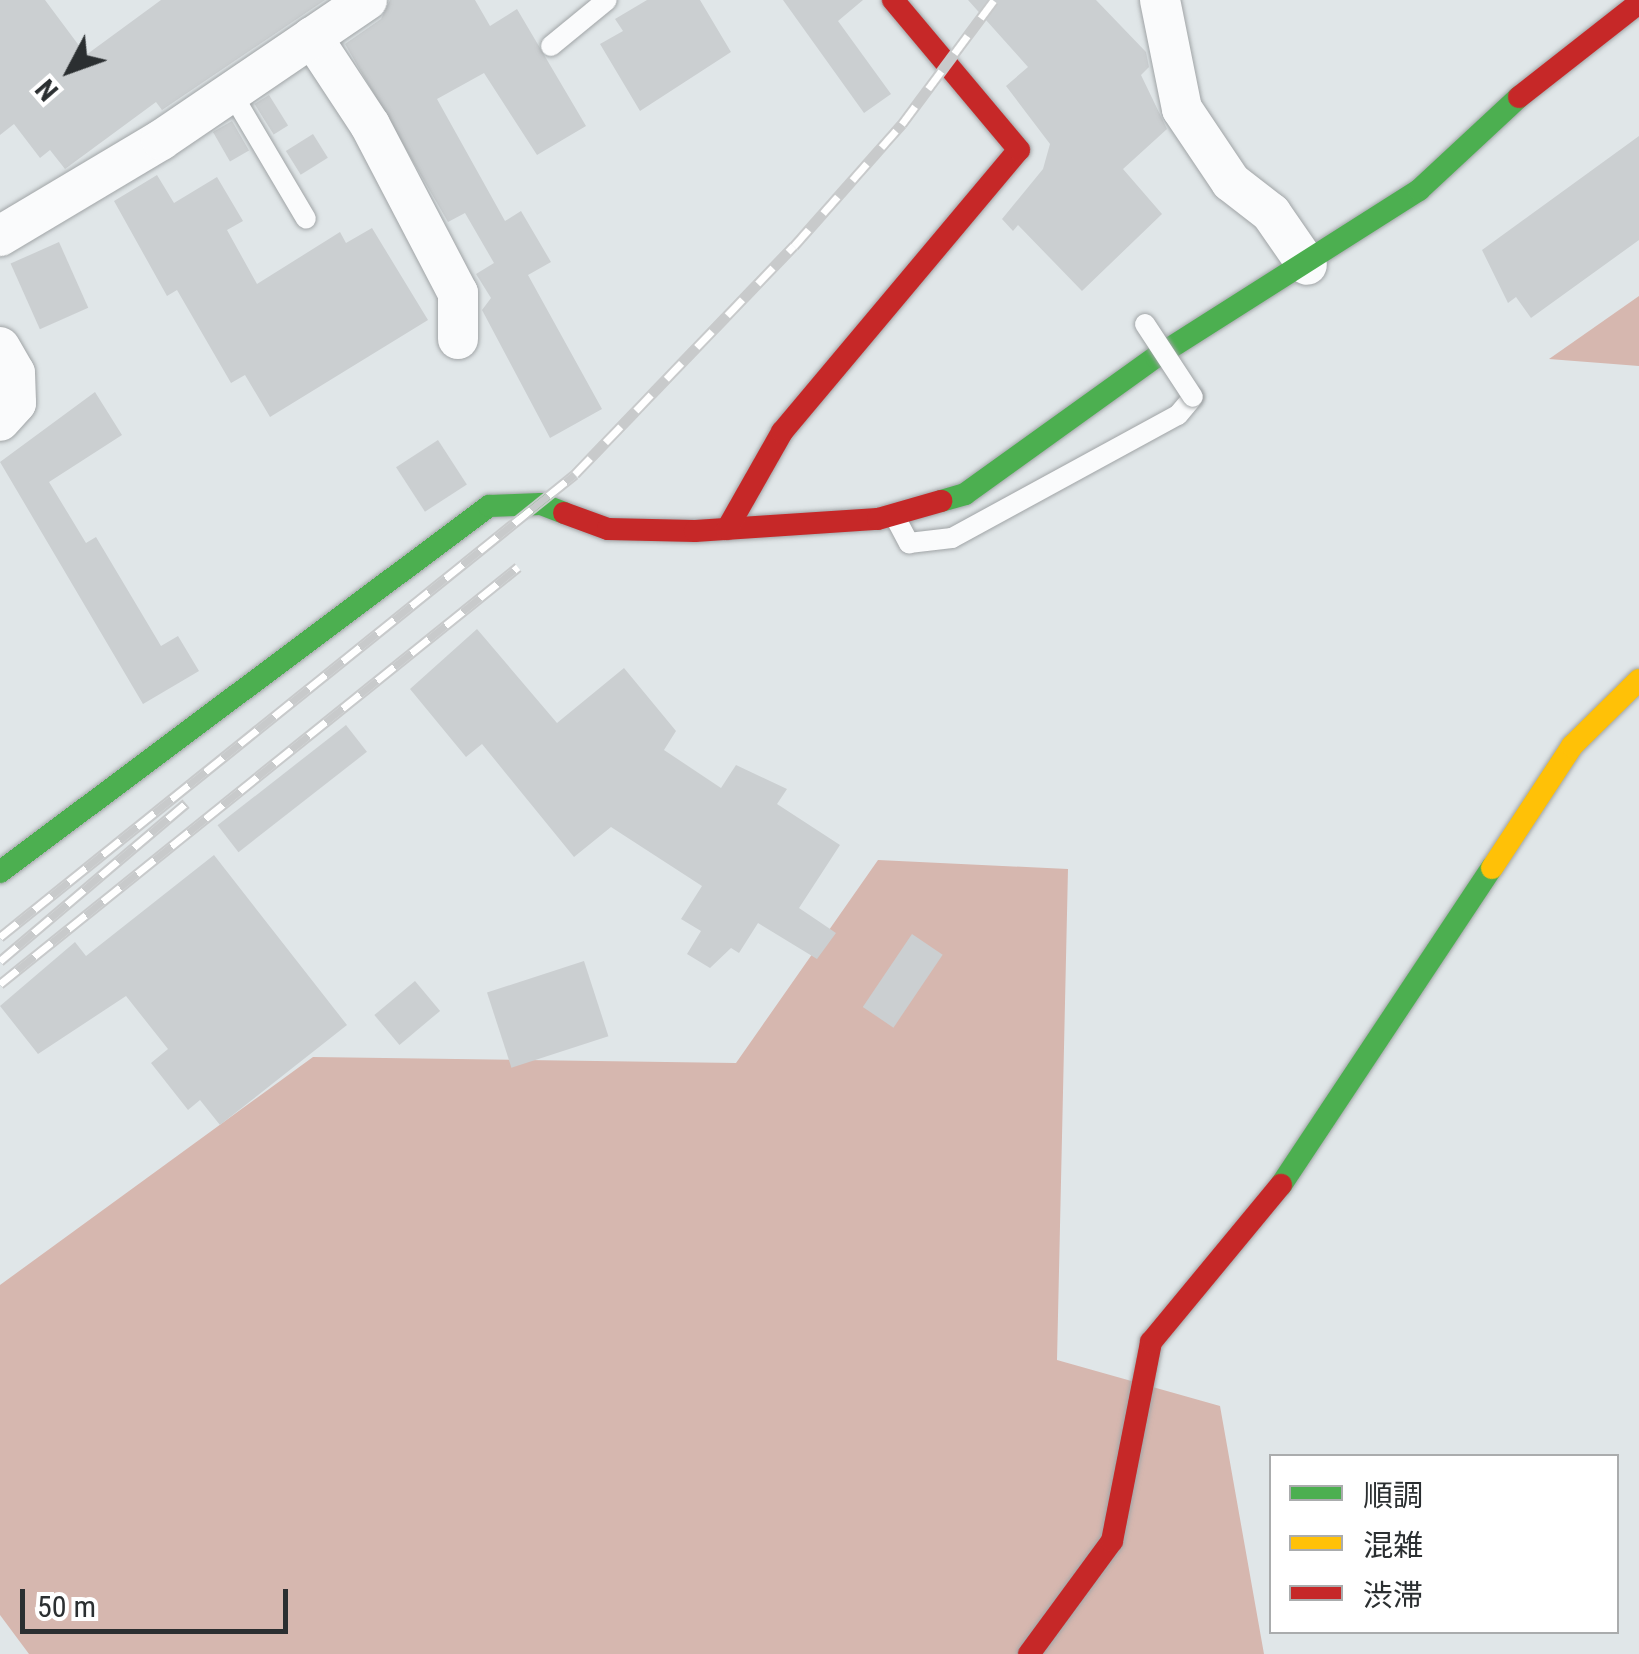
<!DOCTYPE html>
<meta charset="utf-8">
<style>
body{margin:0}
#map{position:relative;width:1639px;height:1654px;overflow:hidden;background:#e0e6e8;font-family:"Roboto Condensed","Noto Sans JP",sans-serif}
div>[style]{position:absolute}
.forest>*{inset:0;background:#d6b7af}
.building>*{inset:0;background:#cbcfd1;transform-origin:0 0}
.roads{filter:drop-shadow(0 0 2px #a0a4a6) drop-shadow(0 0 2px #a0a4a6)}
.lane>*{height:20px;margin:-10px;padding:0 10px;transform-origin:10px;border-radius:10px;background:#fafbfc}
.street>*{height:40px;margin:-20px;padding:0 20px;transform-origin:20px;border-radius:20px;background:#fafbfc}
.fast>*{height:22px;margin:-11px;padding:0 11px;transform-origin:11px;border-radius:11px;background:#4caf50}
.slow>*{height:22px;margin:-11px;padding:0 11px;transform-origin:11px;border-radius:11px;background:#ffc107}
.jam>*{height:22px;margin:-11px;padding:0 11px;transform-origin:11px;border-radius:11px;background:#c62828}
.rail>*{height:11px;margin-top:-5.5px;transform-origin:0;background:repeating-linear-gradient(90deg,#fff 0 22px,#c8cacb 0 44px);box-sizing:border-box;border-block:2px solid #c8cacb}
.bridges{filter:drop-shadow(0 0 2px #a0a4a6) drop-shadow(0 0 2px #a0a4a6)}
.lane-bridge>*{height:20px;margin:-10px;padding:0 10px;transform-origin:10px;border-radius:10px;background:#fafbfc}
span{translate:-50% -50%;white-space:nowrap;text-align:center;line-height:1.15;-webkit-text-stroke:9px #fff;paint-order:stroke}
.legend{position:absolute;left:1269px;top:1454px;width:350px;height:180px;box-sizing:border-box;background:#fff;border:2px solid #aaacad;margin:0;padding:12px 18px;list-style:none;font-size:30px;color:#2b2f31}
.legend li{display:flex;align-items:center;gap:20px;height:50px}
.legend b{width:50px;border:2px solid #aaacad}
.north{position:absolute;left:20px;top:20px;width:100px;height:100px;-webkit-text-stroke:8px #fff;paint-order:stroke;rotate:229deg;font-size:28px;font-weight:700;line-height:40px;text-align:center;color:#2b2f31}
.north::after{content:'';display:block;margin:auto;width:35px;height:45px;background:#2b2f31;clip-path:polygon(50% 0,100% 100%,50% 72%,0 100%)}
.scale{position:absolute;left:20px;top:1589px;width:268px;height:45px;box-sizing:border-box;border:5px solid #2b2f31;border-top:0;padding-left:12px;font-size:30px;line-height:35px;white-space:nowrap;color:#2b2f31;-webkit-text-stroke:8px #fff;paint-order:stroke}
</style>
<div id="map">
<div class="forest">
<i style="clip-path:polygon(1639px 296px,1639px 366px,1549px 359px)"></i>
<i style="clip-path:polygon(878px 860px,1068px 869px,1057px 1360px,1220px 1406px,1264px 1654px,29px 1654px,0 1615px,0 1285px,313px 1057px,736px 1063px)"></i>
</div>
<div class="building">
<i style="clip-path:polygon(0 0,45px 0,86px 55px,161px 0,325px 0,162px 110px,156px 102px,65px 169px,50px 150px,40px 158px,14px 124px,0 135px)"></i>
<i style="clip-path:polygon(390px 0,475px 0,490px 26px,517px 9px,586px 126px,537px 155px,484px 73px,437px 99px,505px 221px,521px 211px,551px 262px,528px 275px,602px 409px,550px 438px,482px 310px,491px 298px,476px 274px,494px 263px,465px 213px,448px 222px,345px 44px,381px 19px)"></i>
<i style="clip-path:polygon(647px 0,700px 0,731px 52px,640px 111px,600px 44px,623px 31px,615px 19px)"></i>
<i style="clip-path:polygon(783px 0,863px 0,838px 21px,891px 94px,864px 113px)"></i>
<i style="clip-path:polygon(968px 0,1096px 0,1146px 52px,1149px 67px,1141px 75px,1167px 129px,1123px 169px,1162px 214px,1082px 291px,1018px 225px,1013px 231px,1002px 219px,1043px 169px,1050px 144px,1006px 86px,1028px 67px)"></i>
<i style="left:269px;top:95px;width:36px;height:17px;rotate:58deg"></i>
<i style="left:232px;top:121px;width:34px;height:22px;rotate:60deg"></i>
<i style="left:313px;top:134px;width:28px;height:32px;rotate:58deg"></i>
<i style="clip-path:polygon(1639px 136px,1639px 240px,1531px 318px,1516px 297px,1508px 303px,1482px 250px)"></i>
<i style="clip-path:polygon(157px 175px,174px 203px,217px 177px,243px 221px,227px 230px,257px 284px,340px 232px,346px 243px,372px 228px,428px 320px,270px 417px,245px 375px,231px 383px,177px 290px,167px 296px,114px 201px)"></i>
<i style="left:59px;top:242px;width:72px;height:53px;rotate:66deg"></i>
<i style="clip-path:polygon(95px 392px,122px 435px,49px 482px,86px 543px,96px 537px,161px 646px,178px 636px,199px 671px,143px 704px,0 462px)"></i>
<i style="left:438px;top:440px;width:53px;height:50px;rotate:57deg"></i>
<i style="clip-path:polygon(477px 629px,557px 723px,624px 668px,676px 731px,664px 750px,721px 788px,736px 765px,787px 789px,777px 804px,840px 845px,799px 908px,836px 933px,817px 959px,758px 923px,739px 953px,731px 948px,710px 968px,687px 954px,701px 931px,681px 919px,702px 886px,611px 827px,574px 857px,482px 744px,466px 757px,410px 689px)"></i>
<i style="left:346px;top:725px;width:34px;height:163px;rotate:52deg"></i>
<i style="clip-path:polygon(214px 855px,347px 1025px,220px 1125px,200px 1100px,188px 1110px,151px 1063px,168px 1049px,126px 996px,38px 1054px,0 1006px,75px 942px,86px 956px)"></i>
<i style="left:912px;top:934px;width:37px;height:88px;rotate:34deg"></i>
<i style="left:584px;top:961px;width:79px;height:102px;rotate:72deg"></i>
<i style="left:415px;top:981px;width:39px;height:53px;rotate:50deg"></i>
</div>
<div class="roads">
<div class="lane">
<i style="left:551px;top:46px;width:72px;rotate:-39.4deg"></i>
<i style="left:231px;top:92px;width:147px;rotate:59.4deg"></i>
<i style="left:895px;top:517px;width:30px;rotate:62deg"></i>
<i style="left:909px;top:543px;width:43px;rotate:-6.6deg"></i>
<i style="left:952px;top:538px;width:257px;rotate:-28.6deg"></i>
<i style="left:1178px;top:415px;width:23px;rotate:-50deg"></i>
</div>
<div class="street">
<i style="left:1160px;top:0;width:111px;rotate:78.6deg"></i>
<i style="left:1182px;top:109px;width:88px;rotate:56.1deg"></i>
<i style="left:1231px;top:182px;width:51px;rotate:37.8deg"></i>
<i style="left:1271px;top:213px;width:63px;rotate:55.3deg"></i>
<i style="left:312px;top:37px;width:105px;rotate:56.6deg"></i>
<i style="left:370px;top:125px;width:190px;rotate:62.4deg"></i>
<i style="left:458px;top:293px;width:46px;rotate:90deg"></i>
<i style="left:0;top:236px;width:187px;rotate:-30.8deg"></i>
<i style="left:161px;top:140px;width:249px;rotate:-34.2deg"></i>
<i style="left:0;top:347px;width:30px;rotate:60deg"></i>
<i style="left:15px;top:373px;width:30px;rotate:88deg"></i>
<i style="left:16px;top:403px;width:24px;rotate:132deg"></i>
</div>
<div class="fast">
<i style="left:941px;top:501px;width:25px;rotate:-16deg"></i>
<i style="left:965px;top:494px;width:235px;rotate:-35.7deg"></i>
<i style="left:1156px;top:357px;width:312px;rotate:-32.4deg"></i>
<i style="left:1419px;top:190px;width:137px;rotate:-42.9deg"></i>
<i style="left:0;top:872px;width:611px;rotate:-36.81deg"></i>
<i style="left:489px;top:506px;width:52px;rotate:-2.2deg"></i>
<i style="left:541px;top:504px;width:25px;rotate:21deg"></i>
<i style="left:1281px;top:1185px;width:381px;rotate:-56.4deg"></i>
</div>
<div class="slow">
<i style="left:1492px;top:868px;width:146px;rotate:-56.7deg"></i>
<i style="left:1572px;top:746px;width:94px;rotate:-44.6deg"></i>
</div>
<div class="jam">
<i style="left:1519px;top:97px;width:152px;rotate:-38.1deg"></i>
<i style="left:564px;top:513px;width:47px;rotate:20deg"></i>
<i style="left:608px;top:529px;width:87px;rotate:1.3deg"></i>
<i style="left:695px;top:531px;width:183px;rotate:-3.8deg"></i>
<i style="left:878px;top:519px;width:66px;rotate:-15.9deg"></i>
<i style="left:727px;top:529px;width:112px;rotate:-60.4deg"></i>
<i style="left:782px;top:432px;width:368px;rotate:-50deg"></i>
<i style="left:1019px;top:150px;width:196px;rotate:-130deg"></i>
<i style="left:1029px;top:1654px;width:140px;rotate:-53.7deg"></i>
<i style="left:1112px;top:1541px;width:203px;rotate:-78.9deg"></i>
<i style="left:1151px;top:1342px;width:204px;rotate:-50.4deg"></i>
</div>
</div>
<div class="rail">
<i style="left:0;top:937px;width:738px;rotate:-38.84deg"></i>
<i style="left:575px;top:474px;width:316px;rotate:-46.2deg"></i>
<i style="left:794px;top:246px;width:163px;rotate:-48.5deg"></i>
<i style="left:902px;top:124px;width:154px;rotate:-53.4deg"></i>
<i style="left:0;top:961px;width:244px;rotate:-40.3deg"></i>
<i style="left:0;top:984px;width:665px;rotate:-38.83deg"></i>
</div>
<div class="bridges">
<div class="lane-bridge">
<i style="left:1145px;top:324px;width:87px;rotate:56.7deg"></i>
</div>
</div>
<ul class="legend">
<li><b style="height:12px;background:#4caf50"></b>順調</li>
<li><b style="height:12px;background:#ffc107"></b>混雑</li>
<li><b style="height:12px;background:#c62828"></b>渋滞</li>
</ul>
<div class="north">N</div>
<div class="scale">50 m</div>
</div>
